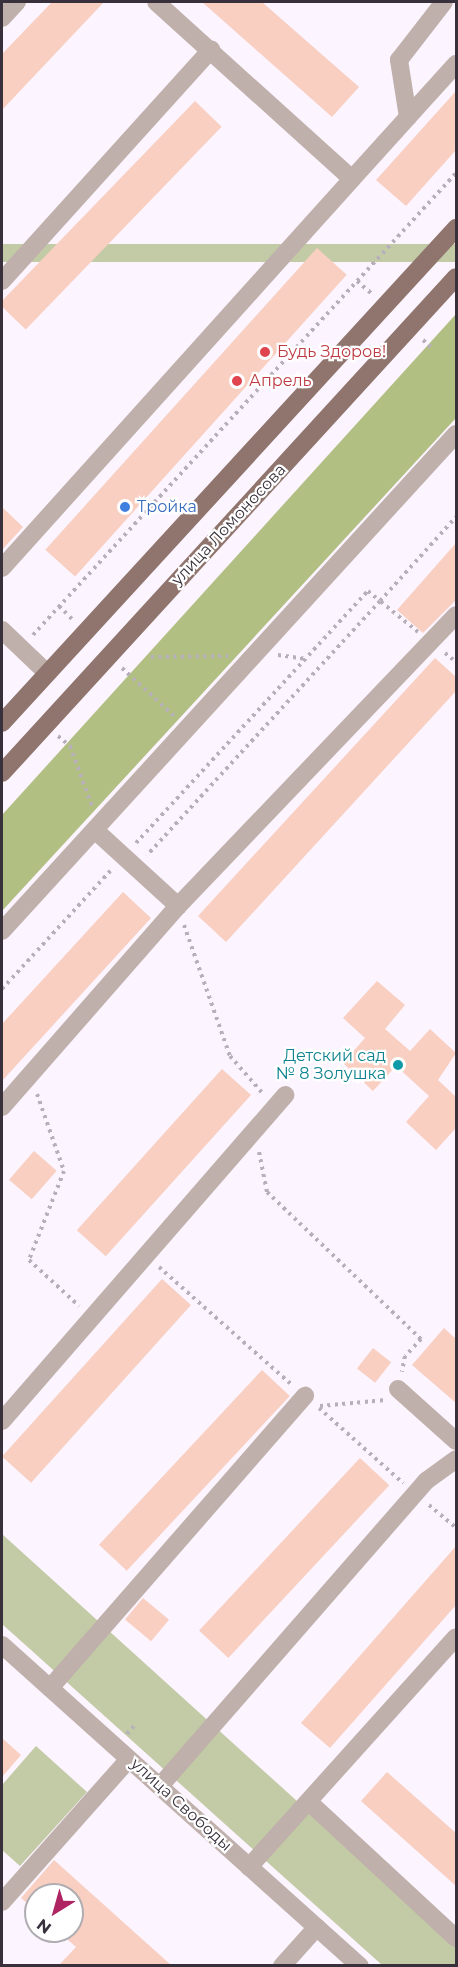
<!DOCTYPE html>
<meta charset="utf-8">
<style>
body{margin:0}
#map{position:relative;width:458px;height:1967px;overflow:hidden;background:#fcf4ff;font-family:Montserrat,sans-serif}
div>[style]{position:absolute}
.green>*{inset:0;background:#c3cba6;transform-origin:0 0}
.forest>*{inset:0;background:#b2bf83}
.building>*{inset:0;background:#f8cfc1;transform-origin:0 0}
.path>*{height:4px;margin-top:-2px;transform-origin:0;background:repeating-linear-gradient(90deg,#b7afba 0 3px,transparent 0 7.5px)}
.minor>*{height:18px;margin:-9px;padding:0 9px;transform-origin:9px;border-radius:9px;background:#bfb0ab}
.major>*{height:18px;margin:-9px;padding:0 9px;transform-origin:9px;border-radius:9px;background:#8f756d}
.dots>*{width:16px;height:16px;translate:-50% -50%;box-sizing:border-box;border:3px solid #fff;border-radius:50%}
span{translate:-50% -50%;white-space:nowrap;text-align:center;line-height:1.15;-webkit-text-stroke:4.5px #fff;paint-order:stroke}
.health-label{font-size:16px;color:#be3a42}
.left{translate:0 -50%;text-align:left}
.shop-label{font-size:16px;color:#366cbe}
.street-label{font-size:16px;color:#38313b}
.culture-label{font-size:16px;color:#0d838f}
.right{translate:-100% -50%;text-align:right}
.frame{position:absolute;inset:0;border:3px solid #38313b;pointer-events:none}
.north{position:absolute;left:24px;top:1883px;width:60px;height:60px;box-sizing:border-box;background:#fff;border:2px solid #afadb1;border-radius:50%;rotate:217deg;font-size:16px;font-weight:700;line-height:24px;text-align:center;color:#38313b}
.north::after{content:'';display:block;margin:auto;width:21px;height:27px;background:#af2463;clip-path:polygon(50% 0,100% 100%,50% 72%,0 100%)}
</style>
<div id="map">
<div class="green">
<i style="left:456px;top:244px;width:18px;height:672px;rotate:90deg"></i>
<i style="clip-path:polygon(2px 1534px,456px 1945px,456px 1965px,382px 1965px,2px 1624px)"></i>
<i style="clip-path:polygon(36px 1746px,87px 1792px,20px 1866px,2px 1850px,2px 1785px)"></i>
</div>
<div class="forest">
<i style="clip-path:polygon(456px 314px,456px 418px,2px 911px,2px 815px)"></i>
</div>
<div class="building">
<i style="clip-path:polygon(52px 2px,104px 2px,2px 110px,2px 54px)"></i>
<i style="clip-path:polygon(202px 2px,262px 2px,359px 87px,332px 117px)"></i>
<i style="clip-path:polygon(456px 91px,456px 150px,406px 206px,376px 180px)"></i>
<i style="left:195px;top:101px;width:37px;height:282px;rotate:44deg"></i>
<i style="left:317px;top:248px;width:40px;height:406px;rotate:42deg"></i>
<i style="clip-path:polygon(2px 507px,23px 527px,2px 550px)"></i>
<i style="clip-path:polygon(456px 543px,456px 600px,423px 633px,397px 610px)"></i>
<i style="clip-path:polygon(435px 658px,456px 677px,456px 691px,226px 942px,198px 916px)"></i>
<i style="clip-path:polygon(123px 892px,151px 918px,2px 1081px,2px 1024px)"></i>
<i style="clip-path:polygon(377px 981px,405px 1005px,385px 1029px,410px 1051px,430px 1029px,456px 1053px,438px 1080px,456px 1097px,456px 1128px,436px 1150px,406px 1122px,429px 1096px,396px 1066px,373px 1091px,343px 1063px,365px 1038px,343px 1018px)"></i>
<i style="left:222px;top:1069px;width:39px;height:217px;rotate:42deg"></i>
<i style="left:34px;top:1151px;width:30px;height:38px;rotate:41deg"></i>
<i style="left:162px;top:1279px;width:39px;height:239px;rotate:42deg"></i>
<i style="clip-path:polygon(444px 1328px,456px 1339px,456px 1403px,412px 1365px)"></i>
<i style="left:373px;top:1348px;width:23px;height:26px;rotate:38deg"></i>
<i style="left:262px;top:1370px;width:38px;height:239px;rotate:43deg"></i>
<i style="left:360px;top:1458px;width:40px;height:236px;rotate:43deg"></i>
<i style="clip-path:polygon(456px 1546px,456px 1605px,330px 1748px,301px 1723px)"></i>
<i style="left:143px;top:1598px;width:34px;height:28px;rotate:40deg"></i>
<i style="clip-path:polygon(2px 1738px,21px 1755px,2px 1777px)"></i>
<i style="clip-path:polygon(387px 1772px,456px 1833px,456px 1886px,361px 1801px)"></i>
<i style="clip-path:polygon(54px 1860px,171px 1965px,59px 1965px,76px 1947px,58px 1931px,72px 1931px,72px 1895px,36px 1895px,36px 1911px,21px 1898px)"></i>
</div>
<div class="path">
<i style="left:357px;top:281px;width:20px;rotate:41deg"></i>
<i style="left:423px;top:340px;width:15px;rotate:42deg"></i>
<i style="left:59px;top:606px;width:21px;rotate:45deg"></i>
<i style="left:418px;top:632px;width:49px;rotate:-140.8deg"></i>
<i style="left:380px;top:601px;width:113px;rotate:-47.9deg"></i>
<i style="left:33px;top:635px;width:626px;rotate:-47.52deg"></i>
<i style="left:445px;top:653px;width:14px;rotate:39deg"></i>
<i style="left:278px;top:655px;width:27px;rotate:8deg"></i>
<i style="left:151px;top:657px;width:77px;rotate:-0.7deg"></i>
<i style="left:122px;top:668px;width:71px;rotate:42.7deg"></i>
<i style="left:58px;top:736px;width:16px;rotate:40deg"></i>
<i style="left:70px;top:746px;width:64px;rotate:69.9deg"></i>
<i style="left:136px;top:843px;width:343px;rotate:-47.4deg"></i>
<i style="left:368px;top:591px;width:16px;rotate:40deg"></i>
<i style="left:380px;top:601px;width:345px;rotate:132.5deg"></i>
<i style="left:184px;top:925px;width:139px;rotate:70.7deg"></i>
<i style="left:230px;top:1056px;width:52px;rotate:48.9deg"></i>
<i style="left:2px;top:989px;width:164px;rotate:-47.5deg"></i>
<i style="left:37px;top:1094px;width:82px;rotate:70.7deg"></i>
<i style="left:64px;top:1171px;width:96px;rotate:111.5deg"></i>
<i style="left:29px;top:1260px;width:68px;rotate:42.6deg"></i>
<i style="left:259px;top:1152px;width:41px;rotate:78.7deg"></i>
<i style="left:267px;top:1192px;width:213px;rotate:43.7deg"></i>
<i style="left:421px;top:1339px;width:23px;rotate:133deg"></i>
<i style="left:405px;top:1356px;width:16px;rotate:101deg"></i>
<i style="left:159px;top:1267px;width:179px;rotate:41.6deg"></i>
<i style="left:320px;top:1406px;width:66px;rotate:-5.2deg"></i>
<i style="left:319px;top:1408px;width:113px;rotate:41.8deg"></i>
<i style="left:429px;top:1505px;width:35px;rotate:40deg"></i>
<i style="left:127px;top:1734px;width:11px;rotate:-49deg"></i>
</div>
<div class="minor">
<i style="left:2px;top:18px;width:22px;rotate:-47deg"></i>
<i style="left:408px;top:117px;width:72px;rotate:-47.8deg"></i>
<i style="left:352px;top:179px;width:84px;rotate:-47.9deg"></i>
<i style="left:408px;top:117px;width:58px;rotate:-99deg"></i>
<i style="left:399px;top:60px;width:73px;rotate:-52.2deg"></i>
<i style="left:2px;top:281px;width:312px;rotate:-47.9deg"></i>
<i style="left:2px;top:568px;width:523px;rotate:-48.02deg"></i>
<i style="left:352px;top:179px;width:264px;rotate:-137.9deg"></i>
<i style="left:2px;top:630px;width:62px;rotate:43.7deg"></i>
<i style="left:97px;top:832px;width:110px;rotate:42.4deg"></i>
<i style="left:2px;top:931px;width:673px;rotate:-47.59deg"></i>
<i style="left:2px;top:1107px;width:267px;rotate:-48.8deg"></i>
<i style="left:178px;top:906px;width:402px;rotate:-46.3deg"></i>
<i style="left:398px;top:1389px;width:78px;rotate:41.9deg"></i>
<i style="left:2px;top:1421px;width:432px;rotate:-49deg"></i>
<i style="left:2px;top:1645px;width:481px;rotate:41.9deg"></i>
<i style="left:50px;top:1688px;width:388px;rotate:-48.9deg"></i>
<i style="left:160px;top:1786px;width:405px;rotate:-48.9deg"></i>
<i style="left:426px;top:1481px;width:37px;rotate:-36deg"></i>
<i style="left:309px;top:1802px;width:200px;rotate:42.8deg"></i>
<i style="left:249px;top:1867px;width:309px;rotate:-48deg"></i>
<i style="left:2px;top:1902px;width:191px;rotate:-48.4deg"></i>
<i style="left:282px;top:1966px;width:52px;rotate:-48.1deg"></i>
</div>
<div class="major">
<i style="left:2px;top:723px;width:672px;rotate:-47.47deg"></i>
<i style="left:2px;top:773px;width:672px;rotate:-47.53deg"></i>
</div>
<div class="dots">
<i style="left:265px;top:352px;background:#e0444e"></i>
<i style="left:237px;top:381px;background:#e0444e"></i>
<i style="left:125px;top:507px;background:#3f7fe0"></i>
<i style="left:398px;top:1065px;background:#0f9aa8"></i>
</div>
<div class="health-label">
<span class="left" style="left:277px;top:352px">Будь Здоров!</span>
<span class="left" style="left:249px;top:381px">Апрель</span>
</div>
<div class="shop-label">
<span class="left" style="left:137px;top:507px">Тройка</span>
</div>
<div class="street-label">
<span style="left:229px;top:525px;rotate:-47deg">улица Ломоносова</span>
<span style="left:181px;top:1805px;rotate:42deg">улица Свободы</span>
</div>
<div class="culture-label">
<span class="right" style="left:386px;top:1065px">Детский сад<br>№ 8 Золушка</span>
</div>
<div class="frame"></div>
<div class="north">N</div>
</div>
